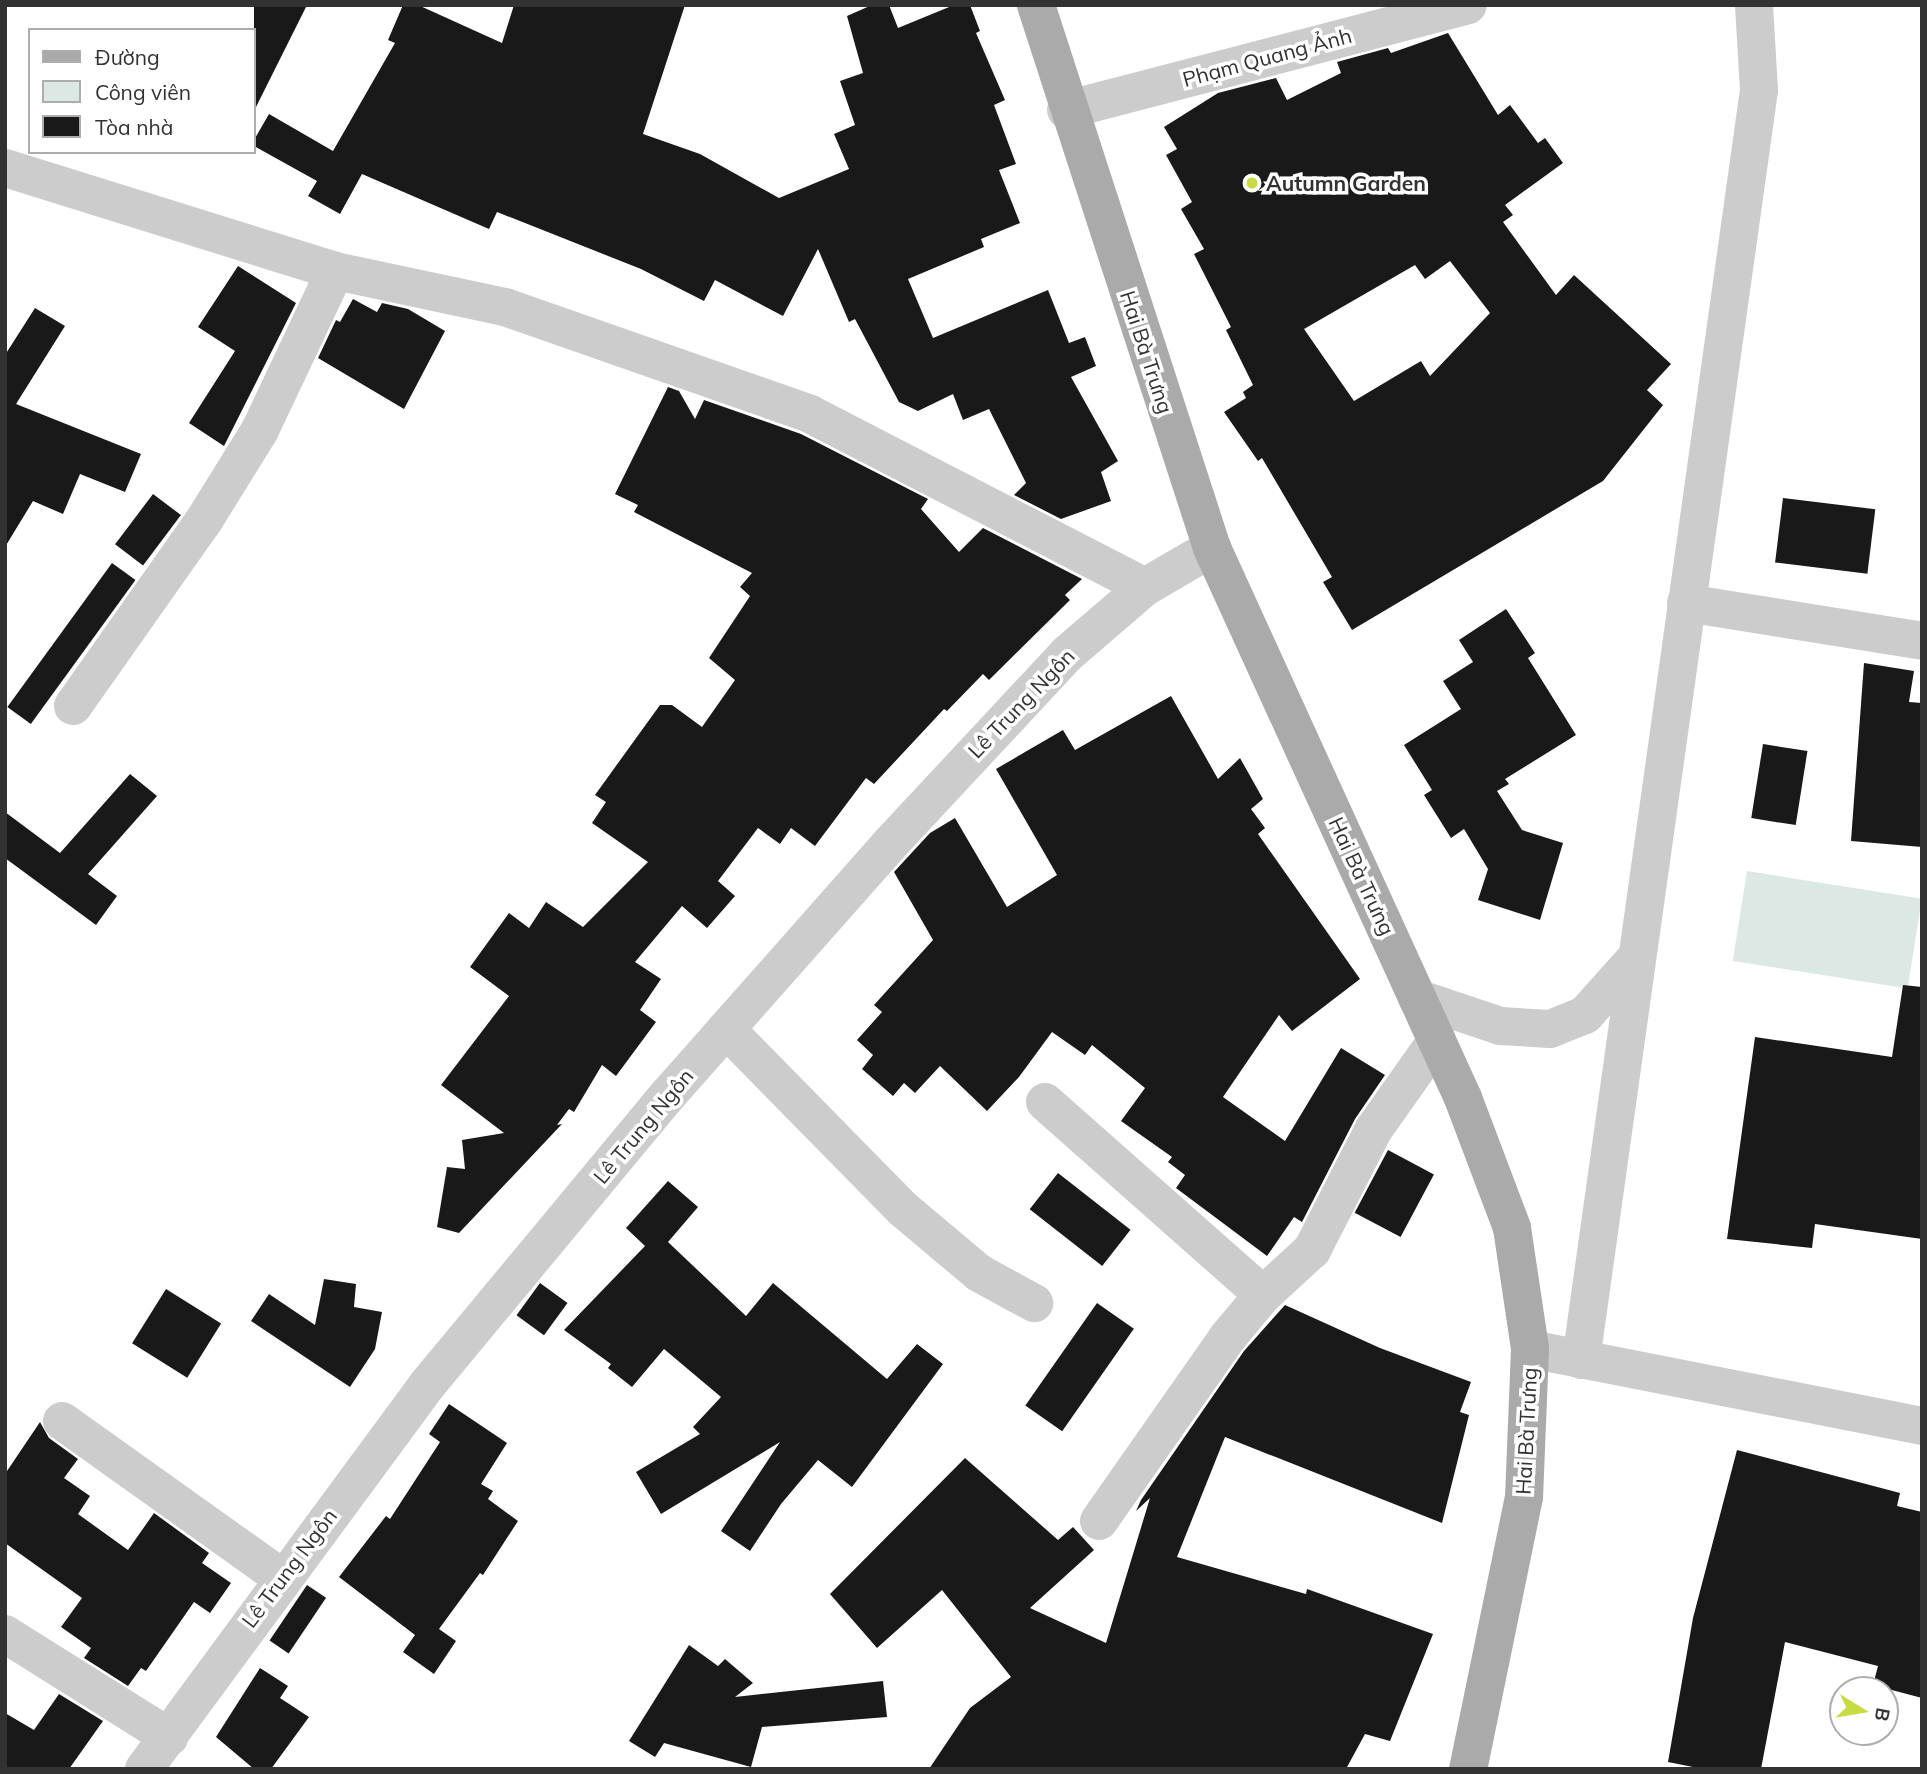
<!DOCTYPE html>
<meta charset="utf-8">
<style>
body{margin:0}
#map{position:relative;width:1927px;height:1774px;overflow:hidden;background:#fff;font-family:Mulish,sans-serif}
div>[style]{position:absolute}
.green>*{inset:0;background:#dce8e4;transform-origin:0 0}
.building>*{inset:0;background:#191919;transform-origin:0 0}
.minor>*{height:38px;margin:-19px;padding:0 19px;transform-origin:19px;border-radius:19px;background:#ccc}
.major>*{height:38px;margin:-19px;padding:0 19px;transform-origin:19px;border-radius:19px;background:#aaa}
.dots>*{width:19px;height:19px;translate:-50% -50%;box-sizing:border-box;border:4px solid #fff;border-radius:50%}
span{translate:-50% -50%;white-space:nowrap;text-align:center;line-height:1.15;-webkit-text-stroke:7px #fff;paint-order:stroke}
.street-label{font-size:21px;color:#323232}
.poi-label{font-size:21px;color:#323232;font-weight:700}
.left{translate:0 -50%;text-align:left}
.frame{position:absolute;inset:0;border:7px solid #323232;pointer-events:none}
.legend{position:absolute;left:28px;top:28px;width:228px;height:126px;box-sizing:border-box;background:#fff;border:2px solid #adadad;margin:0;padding:9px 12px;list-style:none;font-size:21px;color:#323232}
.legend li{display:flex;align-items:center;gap:14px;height:35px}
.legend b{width:35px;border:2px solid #adadad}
.north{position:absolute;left:1829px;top:1676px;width:70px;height:70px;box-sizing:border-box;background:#fff;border:2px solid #adadad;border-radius:50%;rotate:101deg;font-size:19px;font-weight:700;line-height:28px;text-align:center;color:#323232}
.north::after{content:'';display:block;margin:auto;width:24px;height:32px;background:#c9db42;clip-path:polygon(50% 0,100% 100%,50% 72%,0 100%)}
</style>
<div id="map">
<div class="green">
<i style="left:1747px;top:871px;width:177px;height:91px;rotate:9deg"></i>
</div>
<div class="building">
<i style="clip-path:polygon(254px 5px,307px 5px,254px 111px)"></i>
<i style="clip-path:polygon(403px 5px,418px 5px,502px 43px,514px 5px,685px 5px,643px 134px,700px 154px,779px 198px,849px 169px,834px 134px,855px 125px,840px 81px,863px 73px,847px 16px,872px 5px,889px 5px,898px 28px,954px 5px,970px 5px,980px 31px,976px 33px,1005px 100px,994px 105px,1016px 164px,999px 170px,1020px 223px,981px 239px,984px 247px,908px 279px,933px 338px,1048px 290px,1069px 343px,1085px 337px,1096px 366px,1071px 377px,1118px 461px,1101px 472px,1111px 501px,1061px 519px,1014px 495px,1026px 483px,989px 409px,963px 420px,953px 394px,918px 411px,899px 402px,855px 319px,849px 322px,818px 249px,783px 316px,715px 280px,704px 301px,641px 269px,497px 212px,489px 229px,362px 174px,340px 214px,308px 196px,317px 181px,254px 146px,254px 140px,269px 114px,333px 151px,395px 43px,388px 40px)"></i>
<i style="clip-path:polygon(evenodd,1448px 33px,1498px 115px,1510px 105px,1538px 143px,1545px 138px,1563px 163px,1505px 205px,1513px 215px,1503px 222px,1556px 295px,1574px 275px,1671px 364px,1647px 390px,1663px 405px,1603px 481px,1352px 630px,1323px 582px,1332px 577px,1262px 458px,1258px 461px,1224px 412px,1246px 398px,1243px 392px,1253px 385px,1226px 330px,1231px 327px,1194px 254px,1204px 249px,1181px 209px,1192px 202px,1166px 155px,1177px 149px,1164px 127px,1218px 93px,1276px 78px,1287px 100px,1341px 73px,1337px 62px,1388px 48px,1391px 53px,1448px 33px,1450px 261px,1490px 313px,1430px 376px,1421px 361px,1354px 401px,1304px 329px,1415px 265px,1425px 279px,1450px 261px)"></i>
<i style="clip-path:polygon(238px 266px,296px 303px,224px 446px,189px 423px,235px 351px,198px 327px)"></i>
<i style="clip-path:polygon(353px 299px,377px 312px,382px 303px,408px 309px,445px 331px,404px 409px,318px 358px,336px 320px,340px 322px)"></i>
<i style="clip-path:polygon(35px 308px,65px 326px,16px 404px,141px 454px,125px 492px,80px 474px,63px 514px,33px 501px,5px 547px,5px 355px)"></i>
<i style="clip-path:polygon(668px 387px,679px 391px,695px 419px,704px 400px,801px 434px,928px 499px,921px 509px,959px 552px,983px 528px,1082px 579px,1065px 595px,1070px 600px,989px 680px,983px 674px,947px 711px,944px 709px,874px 784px,866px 778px,815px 846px,791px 828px,780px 844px,758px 828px,718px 881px,735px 896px,707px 928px,682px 906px,635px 962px,661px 979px,640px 1010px,656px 1022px,616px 1076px,602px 1065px,574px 1112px,569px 1109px,557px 1125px,562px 1124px,459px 1233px,437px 1227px,447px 1167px,465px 1169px,462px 1140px,504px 1133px,441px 1085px,509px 996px,470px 967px,509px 913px,529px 928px,546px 902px,583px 927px,648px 862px,592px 823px,606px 802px,595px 795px,660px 705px,672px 705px,702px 727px,735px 680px,709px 658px,750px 596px,740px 587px,752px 573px,634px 512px,638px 505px,615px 494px)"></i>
<i style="left:153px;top:494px;width:35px;height:63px;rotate:37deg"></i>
<i style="left:1783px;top:498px;width:93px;height:65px;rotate:7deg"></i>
<i style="left:112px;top:563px;width:29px;height:178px;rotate:36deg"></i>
<i style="clip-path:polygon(1506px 609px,1535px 653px,1528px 658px,1576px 735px,1505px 779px,1509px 784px,1497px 791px,1522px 830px,1563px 843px,1540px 920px,1478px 900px,1488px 869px,1464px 829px,1451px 838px,1424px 795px,1432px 790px,1404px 745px,1461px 709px,1443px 681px,1473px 662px,1459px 640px)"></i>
<i style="clip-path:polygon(1864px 663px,1914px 671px,1909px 702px,1922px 703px,1922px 847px,1851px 841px)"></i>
<i style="clip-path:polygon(1171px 696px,1218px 779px,1240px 758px,1263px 799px,1251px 809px,1265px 828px,1258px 834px,1360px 979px,1292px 1031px,1279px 1015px,1223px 1097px,1285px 1141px,1341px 1048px,1385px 1075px,1355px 1119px,1302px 1222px,1294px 1217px,1267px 1256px,1176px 1188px,1185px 1175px,1168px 1162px,1172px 1157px,1121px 1121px,1145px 1088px,1092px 1045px,1085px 1055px,1052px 1032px,1019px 1077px,987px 1111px,940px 1066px,915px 1093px,904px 1083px,893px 1096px,862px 1069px,873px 1055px,857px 1040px,882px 1012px,874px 1005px,933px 940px,894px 872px,905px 860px,930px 833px,955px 818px,1007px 907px,1057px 875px,996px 769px,1063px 730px,1075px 750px)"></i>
<i style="left:1763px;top:744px;width:45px;height:75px;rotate:9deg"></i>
<i style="clip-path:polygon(130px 774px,157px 796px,88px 874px,117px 896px,96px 925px,5px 858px,5px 812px,60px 853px)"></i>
<i style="clip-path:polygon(1903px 985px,1922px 987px,1922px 1239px,1815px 1224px,1812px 1248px,1727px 1239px,1755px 1037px,1892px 1057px)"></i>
<i style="left:1388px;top:1150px;width:52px;height:71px;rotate:28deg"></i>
<i style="left:1058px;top:1173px;width:92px;height:46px;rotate:38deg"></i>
<i style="clip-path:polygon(668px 1181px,698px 1207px,668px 1242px,746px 1316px,773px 1283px,887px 1379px,917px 1344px,943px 1364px,852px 1487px,818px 1460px,781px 1504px,750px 1551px,721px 1531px,780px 1442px,661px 1514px,636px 1472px,700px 1434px,693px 1427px,721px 1397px,664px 1349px,632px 1387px,608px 1368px,611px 1364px,564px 1330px,645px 1246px,626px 1228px)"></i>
<i style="clip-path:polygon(324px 1279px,356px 1284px,354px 1307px,382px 1312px,375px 1349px,350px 1387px,251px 1321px,269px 1294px,315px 1325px)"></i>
<i style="left:540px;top:1283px;width:34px;height:40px;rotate:36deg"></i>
<i style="left:166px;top:1289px;width:65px;height:64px;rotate:32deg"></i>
<i style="left:1097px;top:1303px;width:45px;height:125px;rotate:35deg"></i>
<i style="clip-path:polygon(1285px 1305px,1380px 1348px,1471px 1382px,1460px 1412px,1469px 1415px,1442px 1523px,1225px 1437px,1177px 1557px,1306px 1594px,1307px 1589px,1433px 1634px,1390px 1741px,1365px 1734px,1346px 1769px,929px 1769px,970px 1708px,1011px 1677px,942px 1590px,877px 1648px,830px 1594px,965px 1458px,1058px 1540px,1073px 1527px,1094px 1550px,1030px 1608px,1106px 1643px,1150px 1498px,1136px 1511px,1141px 1500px,1244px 1351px)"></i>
<i style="clip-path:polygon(449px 1404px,507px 1443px,481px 1484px,493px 1491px,488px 1499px,518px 1521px,483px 1575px,480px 1573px,439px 1629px,456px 1641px,434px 1674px,403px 1652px,415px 1635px,339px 1577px,386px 1516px,390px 1519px,440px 1442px,429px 1434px)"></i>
<i style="clip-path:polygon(40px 1422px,49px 1438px,78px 1459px,64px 1478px,90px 1496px,78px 1514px,128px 1550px,154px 1513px,209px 1553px,202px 1563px,231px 1583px,210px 1613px,194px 1602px,146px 1671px,141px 1668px,128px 1686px,84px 1658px,91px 1648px,61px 1627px,82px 1598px,5px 1543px,5px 1474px)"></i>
<i style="clip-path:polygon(1737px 1450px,1900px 1493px,1897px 1506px,1922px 1512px,1922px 1698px,1873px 1685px,1878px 1666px,1785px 1642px,1761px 1769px,1703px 1769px,1668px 1762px,1693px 1618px)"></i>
<i style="left:307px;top:1585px;width:23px;height:67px;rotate:34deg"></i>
<i style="clip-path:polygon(689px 1645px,718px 1666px,725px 1659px,753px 1683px,735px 1697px,883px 1681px,887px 1717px,762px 1727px,751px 1767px,664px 1743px,655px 1757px,629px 1741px)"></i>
<i style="clip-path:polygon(260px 1668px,288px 1686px,280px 1698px,309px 1717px,271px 1769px,254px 1769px,216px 1737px)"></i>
<i style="clip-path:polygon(59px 1694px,103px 1721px,69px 1769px,5px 1769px,5px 1713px,34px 1730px)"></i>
</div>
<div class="minor">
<i style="left:1066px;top:110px;width:415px;rotate:-14.6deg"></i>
<i style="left:5px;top:168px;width:346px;rotate:17.3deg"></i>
<i style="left:335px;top:271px;width:174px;rotate:12deg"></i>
<i style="left:505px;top:307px;width:323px;rotate:19.3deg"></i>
<i style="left:810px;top:414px;width:377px;rotate:27.3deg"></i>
<i style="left:1686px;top:603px;width:239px;rotate:9.1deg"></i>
<i style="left:73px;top:706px;width:225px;rotate:-54.8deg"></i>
<i style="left:203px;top:522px;width:108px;rotate:-58.2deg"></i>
<i style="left:260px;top:430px;width:176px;rotate:-64.7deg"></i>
<i style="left:1417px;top:998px;width:88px;rotate:18.6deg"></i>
<i style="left:1500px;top:1026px;width:50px;rotate:3.4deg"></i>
<i style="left:1550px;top:1029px;width:38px;rotate:-22deg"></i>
<i style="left:1585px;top:1015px;width:76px;rotate:-48.2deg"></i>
<i style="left:726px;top:1029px;width:252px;rotate:45.5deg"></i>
<i style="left:903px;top:1209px;width:99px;rotate:40.1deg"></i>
<i style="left:979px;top:1273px;width:63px;rotate:28.6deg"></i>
<i style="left:1045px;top:1102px;width:291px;rotate:41.5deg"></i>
<i style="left:1530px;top:1349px;width:399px;rotate:11.1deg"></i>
<i style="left:1581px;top:1360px;width:1282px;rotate:-82.02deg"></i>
<i style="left:1759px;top:90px;width:85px;rotate:-93.4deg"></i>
<i style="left:62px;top:1421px;width:270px;rotate:35.5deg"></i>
<i style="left:1099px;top:1521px;width:223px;rotate:-55deg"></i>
<i style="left:1227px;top:1338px;width:56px;rotate:-50.1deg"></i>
<i style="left:1263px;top:1295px;width:67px;rotate:-42.6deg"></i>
<i style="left:1312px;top:1250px;width:136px;rotate:-62.9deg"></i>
<i style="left:1374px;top:1129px;width:109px;rotate:-54.7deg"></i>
<i style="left:5px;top:1634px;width:194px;rotate:32.1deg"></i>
<i style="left:144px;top:1769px;width:477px;rotate:-53.6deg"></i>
<i style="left:427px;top:1385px;width:376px;rotate:-50.3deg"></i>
<i style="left:667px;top:1096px;width:335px;rotate:-48.5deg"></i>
<i style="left:889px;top:845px;width:261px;rotate:-47deg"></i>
<i style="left:1067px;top:654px;width:103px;rotate:-40.7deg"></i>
<i style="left:1145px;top:587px;width:78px;rotate:-30.2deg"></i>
</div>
<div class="major">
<i style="left:1036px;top:5px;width:571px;rotate:72.04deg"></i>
<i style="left:1212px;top:548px;width:605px;rotate:65.47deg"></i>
<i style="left:1463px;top:1098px;width:139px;rotate:69.3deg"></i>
<i style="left:1512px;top:1228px;width:122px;rotate:81.5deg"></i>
<i style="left:1530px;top:1349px;width:148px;rotate:92.3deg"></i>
<i style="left:1524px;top:1497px;width:278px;rotate:101.6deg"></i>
</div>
<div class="dots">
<i style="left:1252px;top:183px;background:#c9db42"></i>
</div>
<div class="street-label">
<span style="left:1267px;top:57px;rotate:-15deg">Phạm Quang Ảnh</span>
<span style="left:1147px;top:352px;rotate:72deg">Hai Bà Trưng</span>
<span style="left:1021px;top:703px;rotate:-46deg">Lê Trung Ngôn</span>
<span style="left:1362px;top:876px;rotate:65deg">Hai Bà Trưng</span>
<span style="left:643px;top:1126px;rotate:-50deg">Lê Trung Ngôn</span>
<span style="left:1526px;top:1431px;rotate:-87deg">Hai Bà Trưng</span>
<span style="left:289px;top:1568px;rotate:-53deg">Lê Trung Ngôn</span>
</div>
<div class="poi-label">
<span class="left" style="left:1266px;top:183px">Autumn Garden</span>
</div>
<div class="frame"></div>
<ul class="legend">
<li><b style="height:9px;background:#aaa"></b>Đường</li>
<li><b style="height:19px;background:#dce8e4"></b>Công viên</li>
<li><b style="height:19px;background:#191919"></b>Tòa nhà</li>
</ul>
<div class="north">B</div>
</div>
